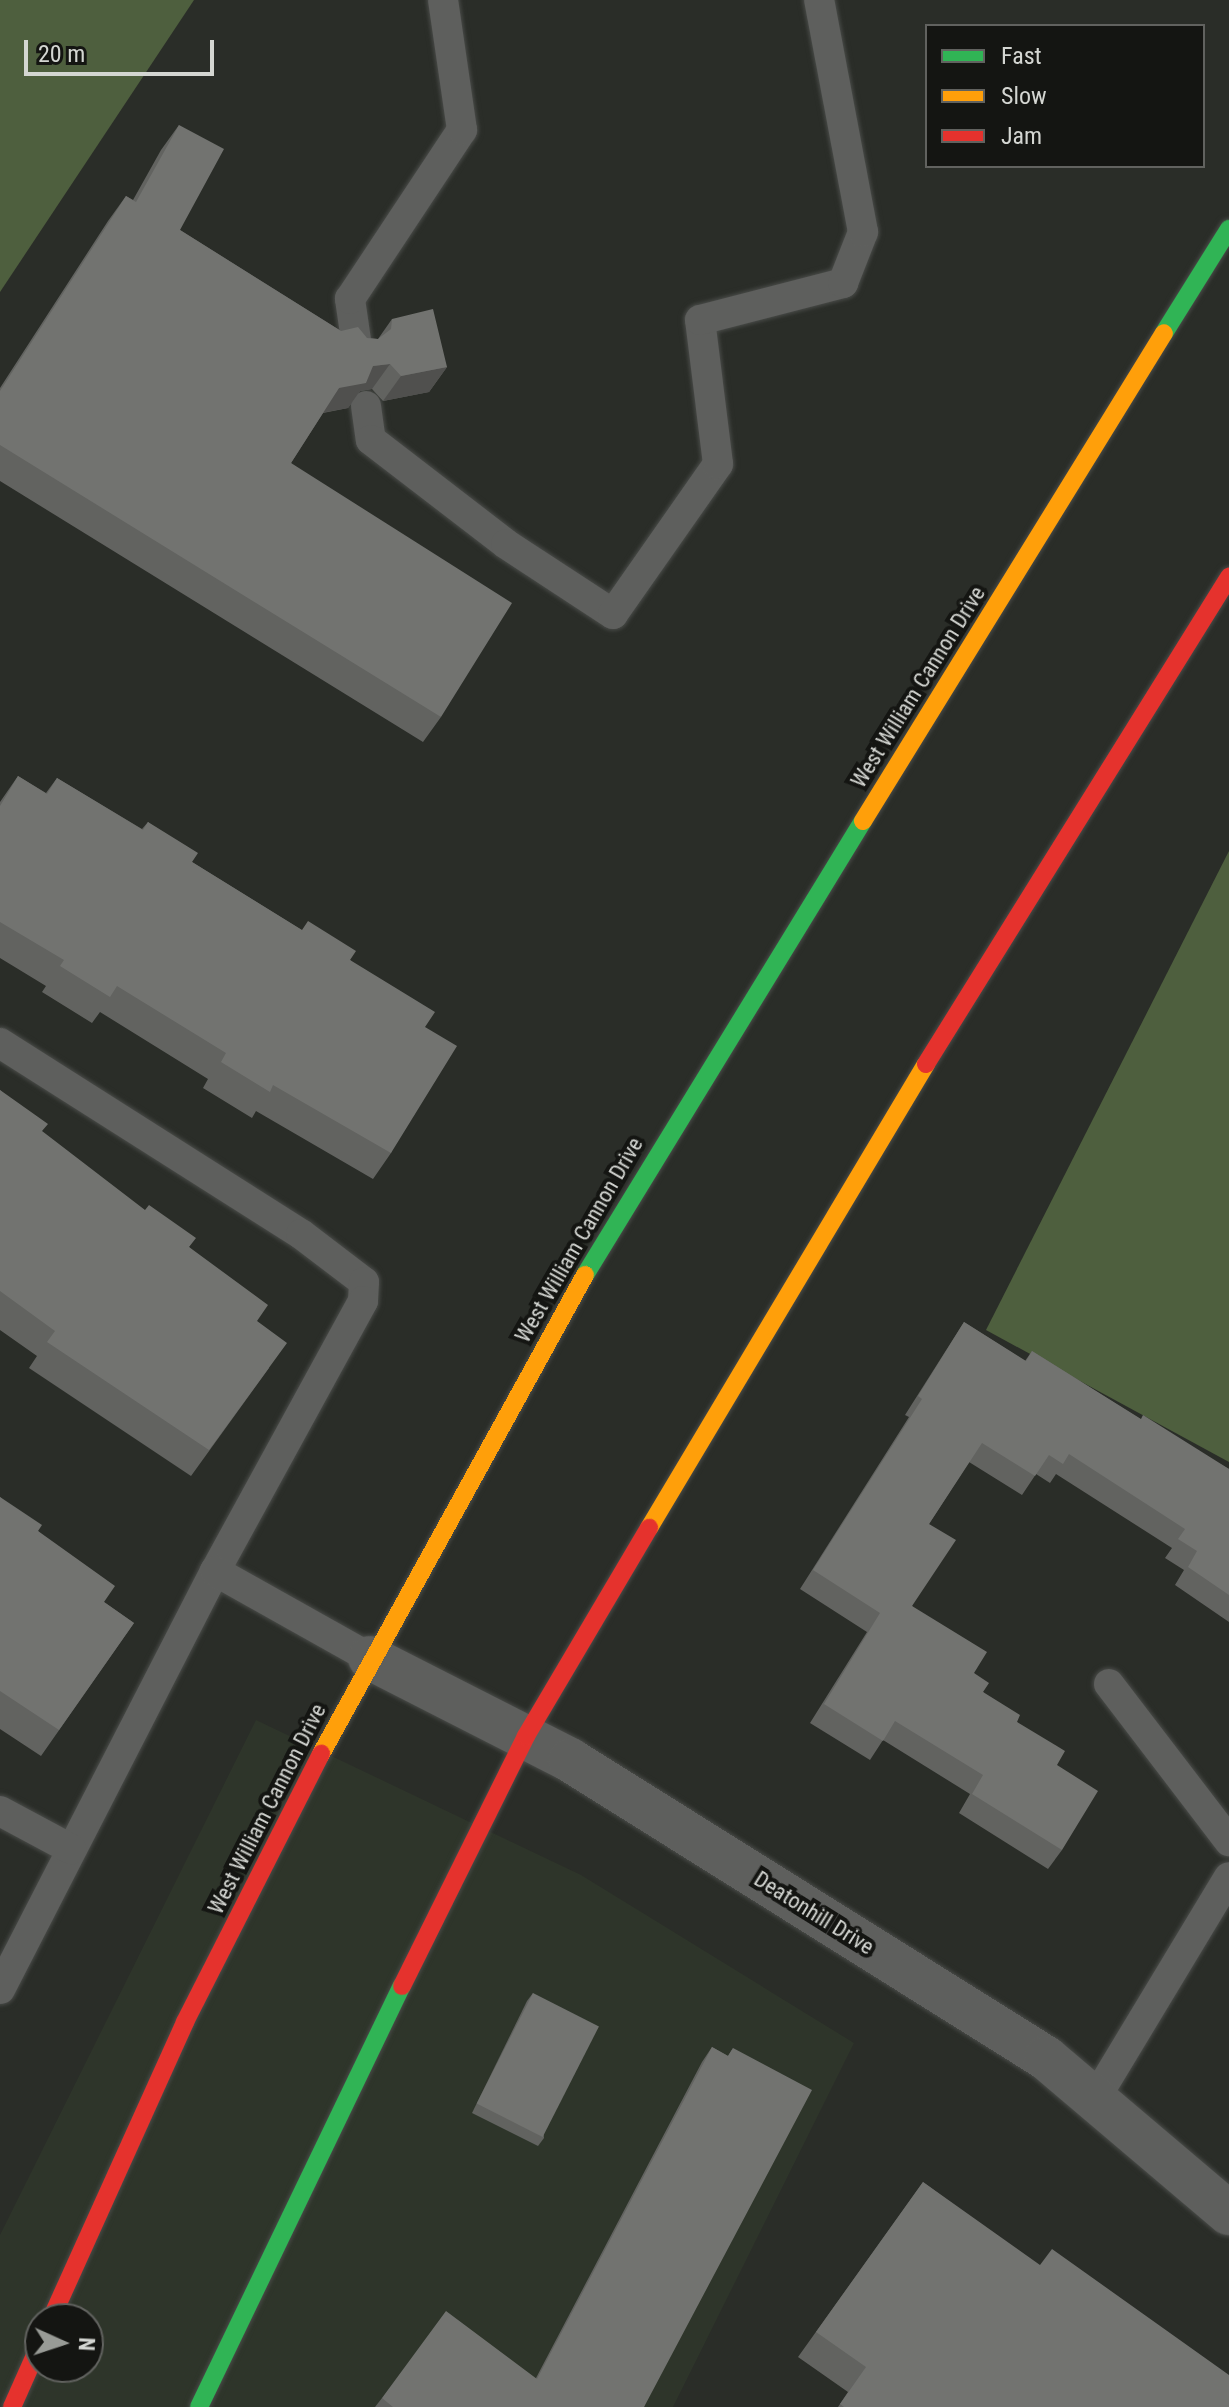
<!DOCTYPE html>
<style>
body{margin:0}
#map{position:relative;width:1229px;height:2407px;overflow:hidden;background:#2a2d28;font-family:"Roboto Condensed",sans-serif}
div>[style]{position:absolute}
.built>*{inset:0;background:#2e352a}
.forest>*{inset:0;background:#4e5f3e}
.roads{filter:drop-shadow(0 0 2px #494b48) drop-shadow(0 0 2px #494b48)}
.lane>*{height:30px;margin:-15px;padding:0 15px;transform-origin:15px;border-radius:15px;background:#5e5f5d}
.street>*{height:44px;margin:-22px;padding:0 22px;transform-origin:22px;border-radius:22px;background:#5e5f5d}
.fast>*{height:18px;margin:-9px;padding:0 9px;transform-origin:9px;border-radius:9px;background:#30b455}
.slow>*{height:18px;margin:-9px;padding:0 9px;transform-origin:9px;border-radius:9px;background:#ff9f0a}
.jam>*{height:18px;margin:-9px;padding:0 9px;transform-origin:9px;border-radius:9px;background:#e5322d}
.wall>*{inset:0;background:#626360}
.shaded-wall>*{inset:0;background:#50504e}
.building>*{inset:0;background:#727370;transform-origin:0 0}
span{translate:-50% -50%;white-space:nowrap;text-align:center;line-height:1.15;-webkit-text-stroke:8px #141512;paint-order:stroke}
.street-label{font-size:22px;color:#d4d6d2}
.legend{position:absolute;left:925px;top:24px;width:280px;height:144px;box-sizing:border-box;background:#141512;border:2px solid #61625f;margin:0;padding:10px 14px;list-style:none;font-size:24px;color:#d4d6d2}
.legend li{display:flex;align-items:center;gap:16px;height:40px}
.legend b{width:40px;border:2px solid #61625f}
.north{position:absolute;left:24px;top:2303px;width:80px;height:80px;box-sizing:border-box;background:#141512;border:2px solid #61625f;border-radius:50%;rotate:93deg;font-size:22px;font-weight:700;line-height:32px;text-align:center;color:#d4d6d2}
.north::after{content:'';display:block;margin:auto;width:28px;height:36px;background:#989b96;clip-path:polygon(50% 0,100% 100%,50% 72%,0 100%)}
.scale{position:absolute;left:24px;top:40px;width:190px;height:36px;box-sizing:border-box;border:4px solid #d4d6d2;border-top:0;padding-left:10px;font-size:24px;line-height:28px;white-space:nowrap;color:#d4d6d2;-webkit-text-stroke:6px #141512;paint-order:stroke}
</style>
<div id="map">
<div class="built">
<i style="clip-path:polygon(evenodd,256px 1720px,581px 1875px,854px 2043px,673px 2407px,0 2407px,0 2235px,256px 1720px,40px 2319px,88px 2319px,88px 2367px,40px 2367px,40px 2319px)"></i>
</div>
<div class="forest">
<i style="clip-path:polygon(0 0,194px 0,0 292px)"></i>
<i style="clip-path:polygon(1229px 851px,1229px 1462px,986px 1330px)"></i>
</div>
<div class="roads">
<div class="lane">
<i style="left:357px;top:347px;width:49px;rotate:-98.3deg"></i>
<i style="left:350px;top:299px;width:203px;rotate:-56.5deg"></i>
<i style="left:462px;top:130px;width:131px;rotate:-98.3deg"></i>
<i style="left:366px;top:406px;width:34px;rotate:82deg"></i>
<i style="left:371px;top:440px;width:170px;rotate:37.6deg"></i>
<i style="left:506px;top:544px;width:128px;rotate:33.2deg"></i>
<i style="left:613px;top:614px;width:183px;rotate:-55deg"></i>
<i style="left:718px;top:464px;width:145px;rotate:-97.1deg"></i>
<i style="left:700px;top:320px;width:148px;rotate:-14.5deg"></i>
<i style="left:843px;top:283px;width:55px;rotate:-68.6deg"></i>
<i style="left:863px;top:232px;width:236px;rotate:-100.7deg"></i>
<i style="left:0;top:1043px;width:356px;rotate:32.4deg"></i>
<i style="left:301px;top:1234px;width:79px;rotate:37.3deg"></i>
<i style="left:364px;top:1282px;width:19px;rotate:93deg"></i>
<i style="left:363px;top:1301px;width:308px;rotate:118.7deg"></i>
<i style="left:215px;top:1571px;width:470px;rotate:117.2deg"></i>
<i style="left:215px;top:1571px;width:178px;rotate:29.3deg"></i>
<i style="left:1109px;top:1684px;width:198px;rotate:52.6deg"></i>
<i style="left:0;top:1811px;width:81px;rotate:28.2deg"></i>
<i style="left:1095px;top:2099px;width:259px;rotate:-58.9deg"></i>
</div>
<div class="street">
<i style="left:370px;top:1658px;width:225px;rotate:27deg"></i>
<i style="left:570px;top:1760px;width:562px;rotate:32.05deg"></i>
<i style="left:1046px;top:2058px;width:240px;rotate:40.3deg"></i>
</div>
<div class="fast">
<i style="left:1164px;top:333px;width:123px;rotate:-58deg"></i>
<i style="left:585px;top:1275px;width:532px;rotate:-58.52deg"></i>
<i style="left:199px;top:2407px;width:467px;rotate:-64.3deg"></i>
</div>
<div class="slow">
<i style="left:863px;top:821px;width:573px;rotate:-58.33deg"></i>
<i style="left:649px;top:1528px;width:540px;rotate:-59.16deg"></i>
<i style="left:321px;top:1754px;width:547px;rotate:-61.14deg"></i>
</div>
<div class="jam">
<i style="left:926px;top:1064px;width:574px;rotate:-58.11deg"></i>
<i style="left:402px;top:1986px;width:279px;rotate:-63.6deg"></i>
<i style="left:526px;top:1736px;width:242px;rotate:-59.4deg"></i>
<i style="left:51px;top:2319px;width:326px;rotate:-65.7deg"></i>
<i style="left:185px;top:2022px;width:301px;rotate:-63.1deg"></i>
<i style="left:12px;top:2407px;width:69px;rotate:-66deg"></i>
</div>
</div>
<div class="wall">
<i style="clip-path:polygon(179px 125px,180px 230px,341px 331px,367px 338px,378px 339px,392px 319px,447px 367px,429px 392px,383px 401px,372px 389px,360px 391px,348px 408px,323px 413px,291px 463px,441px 717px,423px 742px,0 481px,0 388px,108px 221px,126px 196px,133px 200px,161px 150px)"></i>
<i style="clip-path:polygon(18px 776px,46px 793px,57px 778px,142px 829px,148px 822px,192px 862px,350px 960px,425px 1027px,391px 1153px,373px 1179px,256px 1111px,252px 1118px,203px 1088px,208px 1079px,100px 1012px,92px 1023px,42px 992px,46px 986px,0 958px,0 802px)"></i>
<i style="clip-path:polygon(0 1090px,42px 1132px,189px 1247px,257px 1321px,269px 1368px,191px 1476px,29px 1368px,37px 1356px,0 1330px)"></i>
<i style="clip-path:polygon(964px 1322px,1025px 1361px,1032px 1351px,1140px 1419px,1229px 1469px,1229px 1622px,1175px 1585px,1184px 1570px,1165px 1558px,1172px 1548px,1056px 1474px,1050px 1483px,1036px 1474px,1022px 1495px,969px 1462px,929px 1524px,912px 1606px,974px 1673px,983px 1692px,1017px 1722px,1057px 1765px,1062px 1850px,1048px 1869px,959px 1813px,970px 1794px,883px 1740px,870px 1760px,810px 1723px,867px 1632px,800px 1589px,909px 1417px,905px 1415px)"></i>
<i style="clip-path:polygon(0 1497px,38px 1531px,104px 1602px,134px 1623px,41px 1756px,0 1729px)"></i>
<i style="clip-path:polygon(533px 1993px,544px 2138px,538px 2146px,472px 2113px,527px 2001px)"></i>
<i style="clip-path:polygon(712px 2047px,728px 2056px,733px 2048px,644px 2407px,375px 2407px,382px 2398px,536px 2378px,702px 2062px)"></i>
<i style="clip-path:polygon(923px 2182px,1229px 2407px,838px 2407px,848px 2392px,798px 2357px)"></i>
</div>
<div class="shaded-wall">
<i style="clip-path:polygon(390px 364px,372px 389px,360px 391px,348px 408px,321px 413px,339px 388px,373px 366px)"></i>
<i style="clip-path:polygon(447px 367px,429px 392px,383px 401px,401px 376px)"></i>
</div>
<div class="building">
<i style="clip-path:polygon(179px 125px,224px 149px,180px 230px,341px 331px,358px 327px,367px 338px,378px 339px,391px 329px,392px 319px,433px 309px,447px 367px,401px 376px,390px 364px,373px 366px,366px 383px,339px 388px,291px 463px,512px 603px,441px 717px,0 445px,0 391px,126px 196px,136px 202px)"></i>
<i style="clip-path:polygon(18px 776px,47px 794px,57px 778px,143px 830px,148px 822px,198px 853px,192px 862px,302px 930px,308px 921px,356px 951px,350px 960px,435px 1012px,425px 1027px,457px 1046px,391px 1153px,273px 1085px,270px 1092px,221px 1062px,226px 1053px,117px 986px,110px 997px,60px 966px,64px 960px,0 922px,0 806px)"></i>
<i style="clip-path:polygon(0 1090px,48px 1124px,42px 1131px,145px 1210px,149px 1205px,196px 1238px,189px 1247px,268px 1305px,257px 1321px,287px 1343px,209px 1450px,47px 1342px,55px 1331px,0 1291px)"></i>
<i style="clip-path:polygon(964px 1322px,1026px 1361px,1032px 1351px,1141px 1419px,1143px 1415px,1229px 1469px,1229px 1595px,1188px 1567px,1197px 1551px,1178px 1539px,1185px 1529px,1069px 1454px,1063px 1464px,1049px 1455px,1035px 1476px,982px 1443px,929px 1524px,956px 1540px,912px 1606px,987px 1652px,974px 1673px,989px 1683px,983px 1692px,1020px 1715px,1017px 1722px,1065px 1751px,1057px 1765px,1098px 1791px,1062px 1850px,972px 1794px,983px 1775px,895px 1721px,883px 1741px,824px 1704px,880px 1613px,813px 1570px,922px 1399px,918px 1396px)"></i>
<i style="clip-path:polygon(0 1497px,42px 1525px,38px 1531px,115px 1586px,104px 1602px,134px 1623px,59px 1730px,0 1691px)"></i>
<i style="left:533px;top:1993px;width:74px;height:124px;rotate:27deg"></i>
<i style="clip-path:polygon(712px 2047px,728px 2056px,733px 2048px,812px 2090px,644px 2407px,393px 2407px,382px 2398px,446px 2311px,537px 2379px)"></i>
<i style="clip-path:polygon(923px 2182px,1040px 2265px,1052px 2249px,1229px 2375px,1229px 2407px,844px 2407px,840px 2404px,866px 2367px,816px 2332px)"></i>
</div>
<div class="street-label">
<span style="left:918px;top:687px;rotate:-58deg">West William Cannon Drive</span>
<span style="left:579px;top:1240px;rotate:-60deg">West William Cannon Drive</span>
<span style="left:267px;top:1809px;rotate:-63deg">West William Cannon Drive</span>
<span style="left:814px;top:1913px;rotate:32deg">Deatonhill Drive</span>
</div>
<ul class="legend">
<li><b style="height:10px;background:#30b455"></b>Fast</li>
<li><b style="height:10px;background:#ff9f0a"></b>Slow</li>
<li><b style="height:10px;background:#e5322d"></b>Jam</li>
</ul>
<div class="north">N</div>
<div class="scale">20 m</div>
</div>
